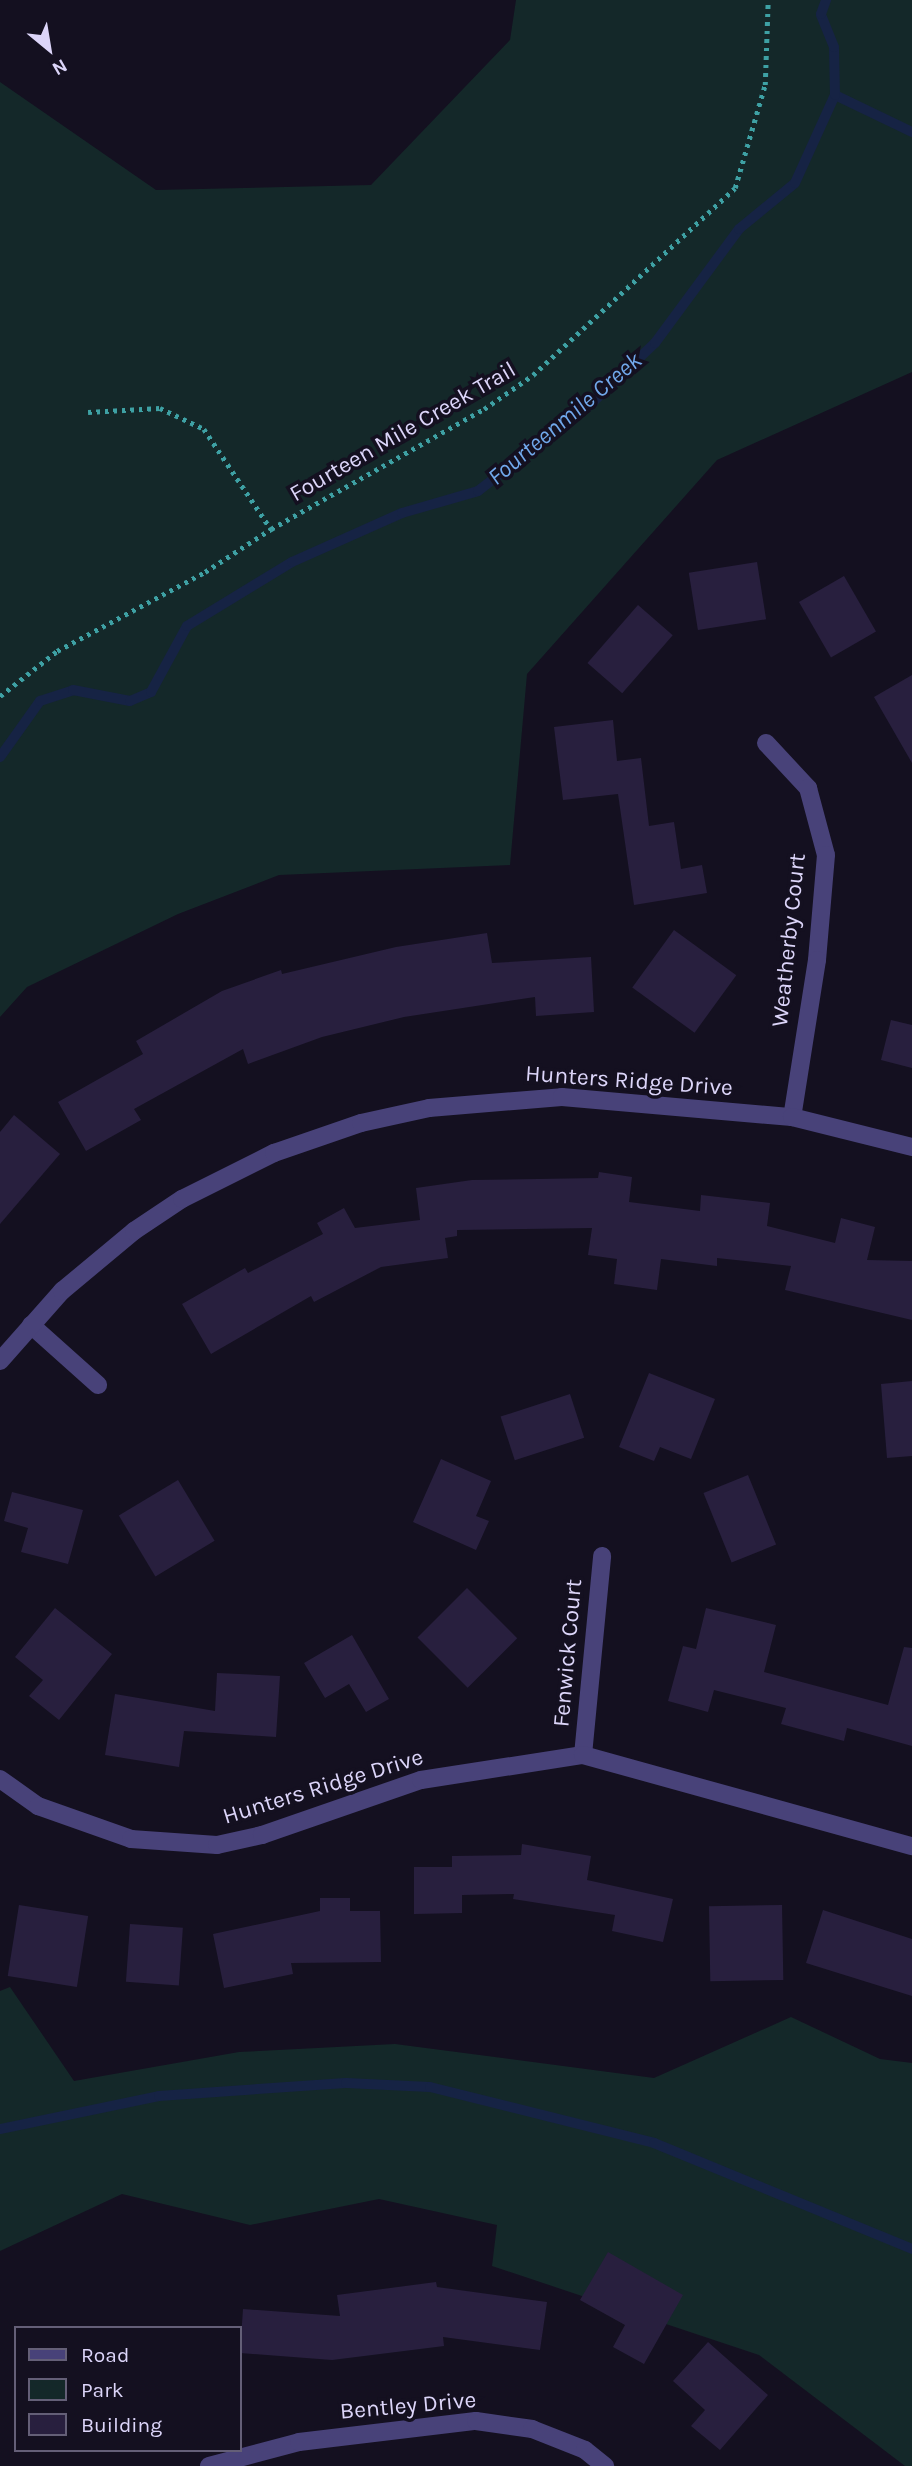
<!DOCTYPE html>
<style>
body{margin:0}
#map{position:relative;width:912px;height:2466px;overflow:hidden;background:#141020;font-family:Karla,sans-serif}
div>[style]{position:absolute}
.green>*{inset:0;background:#142829}
.stream>*{height:10px;margin:-5px;padding:0 5px;transform-origin:5px;border-radius:5px;background:#162344}
.building>*{inset:0;background:#281f3e;transform-origin:0 0}
.path>*{height:4.5px;margin-top:-2.25px;transform-origin:0;background:repeating-linear-gradient(90deg,#3ea1a4 0 3.5px,transparent 0 8.5px)}
.minor>*{height:18px;margin:-9px;padding:0 9px;transform-origin:9px;border-radius:9px;background:#484279}
span{translate:-50% -50%;white-space:nowrap;text-align:center;line-height:1.15;-webkit-text-stroke:7px #141020;paint-order:stroke}
.street-label{font-size:23px;color:#dcd5f9}
.water-label{font-size:24px;color:#71a8eb;font-style:italic}
.legend{position:absolute;left:14px;top:2326px;width:228px;height:126px;box-sizing:border-box;background:#141020;border:2px solid #645f77;margin:0;padding:9px 12px;list-style:none;font-size:21px;color:#dcd5f9}
.legend li{display:flex;align-items:center;gap:14px;height:35px}
.legend b{width:35px;border:2px solid #645f77}
.north{position:absolute;left:14px;top:14px;width:70px;height:70px;-webkit-text-stroke:5px #141020;paint-order:stroke;rotate:150deg;font-size:19px;font-weight:700;line-height:28px;text-align:center;color:#dcd5f9}
.north::after{content:'';display:block;margin:auto;width:24px;height:32px;background:#dcd5f9;clip-path:polygon(50% 0,100% 100%,50% 72%,0 100%)}
</style>
<div id="map">
<div class="green">
<i style="clip-path:polygon(516px 0,912px 0,912px 372px,717px 460px,527px 674px,510px 865px,279px 875px,178px 914px,27px 987px,0 1017px,0 82px,156px 190px,371px 185px,510px 40px)"></i>
<i style="clip-path:polygon(10px 1987px,74px 2081px,239px 2052px,395px 2044px,654px 2078px,791px 2017px,880px 2059px,912px 2063px,912px 2466px,905px 2466px,759px 2355px,492px 2266px,497px 2225px,379px 2199px,250px 2225px,122px 2194px,0 2251px,0 1991px)"></i>
</div>
<div class="stream">
<i style="left:835px;top:95px;width:85px;rotate:25.7deg"></i>
<i style="left:0;top:757px;width:69px;rotate:-54.5deg"></i>
<i style="left:40px;top:701px;width:35px;rotate:-18deg"></i>
<i style="left:73px;top:690px;width:58px;rotate:10.9deg"></i>
<i style="left:130px;top:701px;width:23px;rotate:-23deg"></i>
<i style="left:151px;top:692px;width:75px;rotate:-61.4deg"></i>
<i style="left:187px;top:626px;width:123px;rotate:-31.4deg"></i>
<i style="left:292px;top:562px;width:120px;rotate:-24deg"></i>
<i style="left:402px;top:513px;width:79px;rotate:-16.1deg"></i>
<i style="left:478px;top:491px;width:145px;rotate:-37.7deg"></i>
<i style="left:593px;top:402px;width:86px;rotate:-43.6deg"></i>
<i style="left:655px;top:343px;width:142px;rotate:-53.6deg"></i>
<i style="left:739px;top:229px;width:72px;rotate:-39.4deg"></i>
<i style="left:795px;top:183px;width:97px;rotate:-65.6deg"></i>
<i style="left:835px;top:95px;width:48px;rotate:-91.2deg"></i>
<i style="left:834px;top:47px;width:35px;rotate:-112deg"></i>
<i style="left:821px;top:14px;width:15px;rotate:-70deg"></i>
<i style="left:0;top:2129px;width:162px;rotate:-11.7deg"></i>
<i style="left:159px;top:2096px;width:187px;rotate:-4deg"></i>
<i style="left:346px;top:2083px;width:84px;rotate:2.7deg"></i>
<i style="left:430px;top:2087px;width:231px;rotate:14deg"></i>
<i style="left:654px;top:2143px;width:279px;rotate:22.3deg"></i>
</div>
<div class="building">
<i style="left:757px;top:562px;width:58px;height:69px;rotate:81deg"></i>
<i style="left:844px;top:576px;width:64px;height:52px;rotate:60deg"></i>
<i style="left:638px;top:605px;width:46px;height:77px;rotate:41deg"></i>
<i style="clip-path:polygon(912px 675px,912px 763px,874px 697px)"></i>
<i style="clip-path:polygon(613px 720px,617px 761px,641px 758px,649px 826px,674px 822px,681px 869px,702px 865px,707px 893px,634px 905px,618px 794px,563px 800px,554px 727px)"></i>
<i style="left:674px;top:930px;width:77px;height:71px;rotate:36deg"></i>
<i style="clip-path:polygon(487px 933px,492px 963px,591px 957px,594px 1012px,536px 1016px,535px 997px,404px 1017px,322px 1037px,248px 1064px,243px 1049px,134px 1109px,141px 1120px,86px 1151px,58px 1102px,143px 1054px,136px 1041px,222px 991px,281px 970px,282px 974px,396px 947px)"></i>
<i style="clip-path:polygon(891px 1020px,912px 1025px,912px 1068px,881px 1060px)"></i>
<i style="clip-path:polygon(14px 1115px,60px 1154px,0 1224px,0 1132px)"></i>
<i style="clip-path:polygon(599px 1172px,632px 1177px,629px 1202px,700px 1211px,701px 1195px,770px 1203px,767px 1226px,835px 1243px,841px 1218px,875px 1227px,867px 1260px,912px 1261px,912px 1320px,785px 1290px,791px 1266px,717px 1258px,717px 1266px,661px 1259px,657px 1290px,614px 1284px,617px 1259px,588px 1255px,592px 1228px,457px 1230px,457px 1236px,445px 1238px,448px 1258px,381px 1267px,314px 1302px,311px 1296px,211px 1354px,182px 1304px,245px 1268px,248px 1273px,323px 1234px,317px 1223px,344px 1208px,355px 1228px,420px 1220px,416px 1188px,472px 1180px,598px 1178px)"></i>
<i style="clip-path:polygon(649px 1373px,715px 1399px,691px 1459px,660px 1447px,654px 1461px,619px 1447px)"></i>
<i style="clip-path:polygon(912px 1381px,912px 1456px,887px 1458px,881px 1384px)"></i>
<i style="left:570px;top:1394px;width:46px;height:73px;rotate:72deg"></i>
<i style="clip-path:polygon(441px 1459px,491px 1481px,476px 1516px,489px 1521px,476px 1550px,413px 1522px)"></i>
<i style="left:748px;top:1475px;width:75px;height:48px;rotate:68deg"></i>
<i style="left:178px;top:1480px;width:71px;height:69px;rotate:59deg"></i>
<i style="clip-path:polygon(12px 1492px,83px 1510px,68px 1564px,21px 1552px,28px 1528px,4px 1521px)"></i>
<i style="left:467px;top:1588px;width:71px;height:70px;rotate:45deg"></i>
<i style="clip-path:polygon(55px 1608px,112px 1654px,59px 1720px,29px 1696px,43px 1680px,15px 1657px)"></i>
<i style="clip-path:polygon(706px 1608px,776px 1625px,764px 1672px,888px 1705px,904px 1647px,912px 1648px,912px 1746px,847px 1728px,844px 1741px,781px 1724px,786px 1708px,714px 1690px,708px 1712px,668px 1701px,683px 1646px,696px 1649px)"></i>
<i style="clip-path:polygon(352px 1635px,389px 1699px,366px 1712px,349px 1684px,325px 1698px,304px 1663px)"></i>
<i style="clip-path:polygon(217px 1673px,280px 1676px,276px 1737px,184px 1731px,179px 1767px,105px 1755px,115px 1694px,215px 1711px)"></i>
<i style="clip-path:polygon(522px 1844px,591px 1856px,587px 1880px,673px 1899px,663px 1942px,612px 1931px,615px 1915px,513px 1899px,514px 1894px,462px 1895px,462px 1913px,414px 1914px,414px 1867px,452px 1867px,452px 1856px,521px 1855px)"></i>
<i style="clip-path:polygon(320px 1898px,350px 1898px,350px 1911px,380px 1911px,381px 1962px,291px 1963px,293px 1974px,224px 1988px,213px 1934px,320px 1911px)"></i>
<i style="left:19px;top:1905px;width:70px;height:72px;rotate:9deg"></i>
<i style="left:782px;top:1905px;width:75px;height:73px;rotate:89deg"></i>
<i style="clip-path:polygon(823px 1910px,912px 1939px,912px 1996px,806px 1963px)"></i>
<i style="left:130px;top:1924px;width:53px;height:58px;rotate:4deg"></i>
<i style="clip-path:polygon(608px 2252px,683px 2295px,644px 2364px,613px 2347px,625px 2325px,580px 2300px)"></i>
<i style="clip-path:polygon(436px 2282px,437px 2287px,547px 2302px,540px 2350px,443px 2337px,444px 2346px,332px 2360px,240px 2353px,243px 2309px,340px 2316px,337px 2295px)"></i>
<i style="clip-path:polygon(708px 2342px,768px 2395px,720px 2450px,691px 2426px,705px 2410px,673px 2381px)"></i>
</div>
<div class="path">
<i style="left:88px;top:412px;width:72px;rotate:-3.2deg"></i>
<i style="left:160px;top:408px;width:49px;rotate:25.5deg"></i>
<i style="left:204px;top:429px;width:120px;rotate:56.2deg"></i>
<i style="left:0;top:696px;width:73px;rotate:-38.3deg"></i>
<i style="left:57px;top:651px;width:168px;rotate:-28.1deg"></i>
<i style="left:205px;top:572px;width:79px;rotate:-33.1deg"></i>
<i style="left:271px;top:529px;width:244px;rotate:-29.4deg"></i>
<i style="left:484px;top:409px;width:60px;rotate:-34.8deg"></i>
<i style="left:533px;top:375px;width:275px;rotate:-42.8deg"></i>
<i style="left:735px;top:188px;width:107px;rotate:-73.8deg"></i>
<i style="left:765px;top:85px;width:85px;rotate:-88deg"></i>
</div>
<div class="minor">
<i style="left:766px;top:743px;width:62px;rotate:47deg"></i>
<i style="left:808px;top:788px;width:69px;rotate:75deg"></i>
<i style="left:826px;top:855px;width:105px;rotate:94.9deg"></i>
<i style="left:817px;top:960px;width:159px;rotate:99deg"></i>
<i style="left:31px;top:1325px;width:90px;rotate:41.8deg"></i>
<i style="left:0;top:1361px;width:94px;rotate:-48.5deg"></i>
<i style="left:62px;top:1291px;width:94px;rotate:-39.8deg"></i>
<i style="left:134px;top:1231px;width:58px;rotate:-33.7deg"></i>
<i style="left:182px;top:1199px;width:103px;rotate:-26.6deg"></i>
<i style="left:274px;top:1153px;width:92px;rotate:-19deg"></i>
<i style="left:361px;top:1123px;width:70px;rotate:-12.4deg"></i>
<i style="left:429px;top:1108px;width:133px;rotate:-4.7deg"></i>
<i style="left:562px;top:1097px;width:231px;rotate:5deg"></i>
<i style="left:792px;top:1117px;width:124px;rotate:14deg"></i>
<i style="left:583px;top:1755px;width:200px;rotate:-84.5deg"></i>
<i style="left:0;top:1779px;width:47px;rotate:35.4deg"></i>
<i style="left:38px;top:1806px;width:99px;rotate:19.5deg"></i>
<i style="left:131px;top:1839px;width:86px;rotate:4deg"></i>
<i style="left:217px;top:1845px;width:46px;rotate:-12.5deg"></i>
<i style="left:262px;top:1835px;width:168px;rotate:-19.1deg"></i>
<i style="left:421px;top:1780px;width:164px;rotate:-8.8deg"></i>
<i style="left:583px;top:1755px;width:341px;rotate:15.5deg"></i>
<i style="left:209px;top:2466px;width:93px;rotate:-14.9deg"></i>
<i style="left:299px;top:2442px;width:178px;rotate:-6.8deg"></i>
<i style="left:476px;top:2421px;width:57px;rotate:8.1deg"></i>
<i style="left:532px;top:2429px;width:57px;rotate:21.6deg"></i>
<i style="left:585px;top:2450px;width:26px;rotate:39deg"></i>
</div>
<div class="street-label">
<span style="left:403px;top:432px;rotate:-30deg">Fourteen Mile Creek Trail</span>
<span style="left:789px;top:940px;rotate:-84deg">Weatherby Court</span>
<span style="left:629px;top:1081px;rotate:4deg">Hunters Ridge Drive</span>
<span style="left:568px;top:1653px;rotate:-85deg">Fenwick Court</span>
<span style="left:323px;top:1787px;rotate:-17deg">Hunters Ridge Drive</span>
<span style="left:408px;top:2406px;rotate:-5deg">Bentley Drive</span>
</div>
<div class="water-label">
<span style="left:565px;top:419px;rotate:-40deg">Fourteenmile Creek</span>
</div>
<ul class="legend">
<li><b style="height:9px;background:#484279"></b>Road</li>
<li><b style="height:19px;background:#142829"></b>Park</li>
<li><b style="height:19px;background:#281f3e"></b>Building</li>
</ul>
<div class="north">N</div>
</div>
